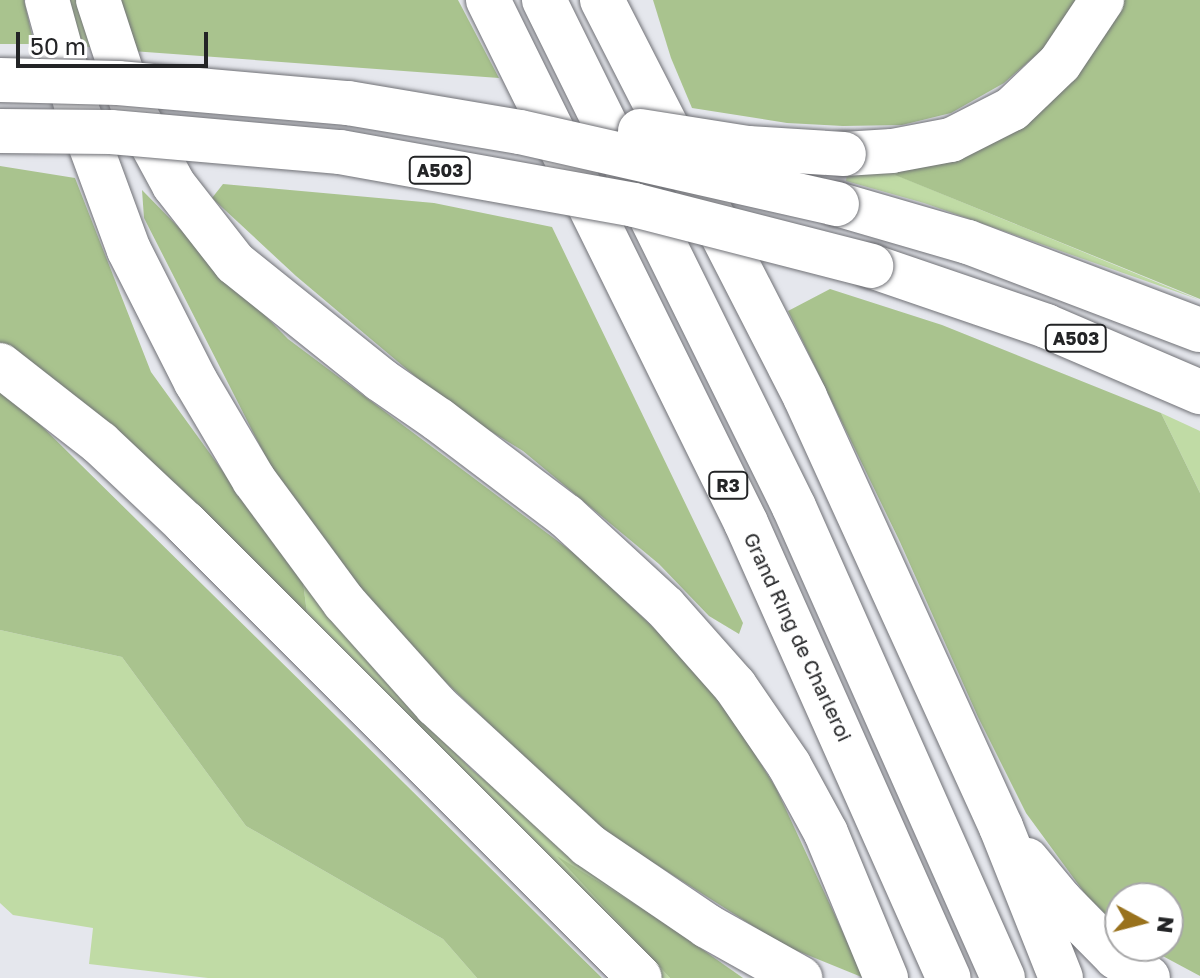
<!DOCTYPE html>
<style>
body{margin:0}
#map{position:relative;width:1200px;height:978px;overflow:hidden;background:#e5e7ed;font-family:"Golos Text",sans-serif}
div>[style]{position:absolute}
.green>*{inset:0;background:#c0dba5}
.forest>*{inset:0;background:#a9c38e}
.roads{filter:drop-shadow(0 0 2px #707176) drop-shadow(0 0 2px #707176)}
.motorway>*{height:44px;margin:-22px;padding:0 22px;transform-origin:22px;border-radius:22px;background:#fff}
.bridges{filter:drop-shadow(0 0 2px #707176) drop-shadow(0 0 2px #707176)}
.motorway-bridge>*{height:44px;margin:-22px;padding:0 22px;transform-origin:22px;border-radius:22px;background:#fff}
span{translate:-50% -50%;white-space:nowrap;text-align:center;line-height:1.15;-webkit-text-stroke:6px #fff;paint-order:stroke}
.shield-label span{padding:2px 6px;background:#fff;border:2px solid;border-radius:6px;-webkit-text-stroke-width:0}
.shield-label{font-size:18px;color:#232426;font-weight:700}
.street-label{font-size:20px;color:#232426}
.north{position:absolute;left:1104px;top:882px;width:80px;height:80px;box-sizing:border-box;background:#fff;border:2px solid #a7a7a8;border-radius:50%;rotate:97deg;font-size:22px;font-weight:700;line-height:32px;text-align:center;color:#232426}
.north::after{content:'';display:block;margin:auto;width:28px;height:36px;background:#99721d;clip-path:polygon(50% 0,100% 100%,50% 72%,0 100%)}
.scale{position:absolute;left:16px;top:32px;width:192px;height:36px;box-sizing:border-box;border:4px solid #232426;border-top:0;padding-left:10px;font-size:24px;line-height:28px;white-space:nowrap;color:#232426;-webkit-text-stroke:6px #fff;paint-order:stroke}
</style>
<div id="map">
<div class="green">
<i style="clip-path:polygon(66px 0,79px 0,92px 47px,75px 47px)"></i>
<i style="clip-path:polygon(940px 158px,896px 175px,1200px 300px,924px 203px,846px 181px,848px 167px)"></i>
<i style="clip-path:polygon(1161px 413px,1200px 431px,1200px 493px)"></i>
<i style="clip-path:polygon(303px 582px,380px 676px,472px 770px,659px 919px,561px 859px,670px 978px,660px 978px,309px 629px)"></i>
<i style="clip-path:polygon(0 630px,122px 657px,246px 826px,443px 939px,477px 978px,208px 978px,89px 964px,93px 928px,13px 915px,0 903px)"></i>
</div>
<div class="forest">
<i style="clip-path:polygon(0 0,24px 0,34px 44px,0 44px)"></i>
<i style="clip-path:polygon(121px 0,458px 0,499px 78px,132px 51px)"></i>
<i style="clip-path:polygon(653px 0,1077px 0,1043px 49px,1004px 83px,951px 113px,902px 125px,843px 126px,787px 123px,692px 108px,671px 58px)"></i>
<i style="clip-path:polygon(1121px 0,1200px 0,1200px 299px,895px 175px)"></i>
<i style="clip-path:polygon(0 166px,75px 178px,151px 372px,303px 582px,309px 629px,91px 414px,0 343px)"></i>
<i style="clip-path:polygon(223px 184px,434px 203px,552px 227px,743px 623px,739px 634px,709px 616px,659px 564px,523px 451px,454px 409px,296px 276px,212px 198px)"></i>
<i style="clip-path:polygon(142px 190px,288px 339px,583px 560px,688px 661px,739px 729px,776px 788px,864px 978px,783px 945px,594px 825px,398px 636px,283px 491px,144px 218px)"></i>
<i style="clip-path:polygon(830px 289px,942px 325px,1161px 413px,1200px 493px,1200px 976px,1144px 946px,1168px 946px,1168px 898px,1120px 898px,1120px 928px,1086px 895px,1026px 813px,978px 717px,900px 542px,788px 311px)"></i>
<i style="clip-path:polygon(0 389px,9px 394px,602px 978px,477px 978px,443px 939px,246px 826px,122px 657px,0 630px)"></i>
<i style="clip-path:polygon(557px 856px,659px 919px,743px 978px,670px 978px)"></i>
</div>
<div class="roads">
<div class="motorway">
<i style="left:47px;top:0;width:113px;rotate:74.6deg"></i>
<i style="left:77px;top:109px;width:150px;rotate:69.8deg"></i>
<i style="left:129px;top:250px;width:148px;rotate:63.1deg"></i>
<i style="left:196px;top:382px;width:114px;rotate:59.4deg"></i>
<i style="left:254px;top:480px;width:152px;rotate:53.6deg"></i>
<i style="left:344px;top:602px;width:138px;rotate:48.2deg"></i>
<i style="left:436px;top:705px;width:207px;rotate:42.6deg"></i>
<i style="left:588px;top:845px;width:144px;rotate:34.2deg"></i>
<i style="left:707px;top:926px;width:107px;rotate:29.2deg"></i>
<i style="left:98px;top:0;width:119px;rotate:71.9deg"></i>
<i style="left:135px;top:113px;width:82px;rotate:61.6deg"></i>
<i style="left:174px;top:185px;width:99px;rotate:52deg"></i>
<i style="left:235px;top:263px;width:187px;rotate:38.7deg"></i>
<i style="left:381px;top:380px;width:70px;rotate:34.6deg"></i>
<i style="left:439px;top:420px;width:159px;rotate:37.1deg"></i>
<i style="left:566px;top:516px;width:134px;rotate:42.6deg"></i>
<i style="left:665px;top:607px;width:106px;rotate:48.5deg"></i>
<i style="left:735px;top:686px;width:96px;rotate:55.6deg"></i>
<i style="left:789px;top:765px;width:77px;rotate:61.4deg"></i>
<i style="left:826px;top:833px;width:157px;rotate:67.5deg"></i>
<i style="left:488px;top:0;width:583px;rotate:63.74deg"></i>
<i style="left:746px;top:523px;width:498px;rotate:66deg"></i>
<i style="left:544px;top:0;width:565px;rotate:63.75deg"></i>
<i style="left:794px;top:507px;width:515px;rotate:66.07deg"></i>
<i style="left:602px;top:0;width:446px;rotate:62.9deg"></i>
<i style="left:805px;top:397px;width:473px;rotate:65.5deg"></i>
<i style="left:1001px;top:827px;width:162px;rotate:68.3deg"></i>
<i style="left:844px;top:154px;width:48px;rotate:-3.6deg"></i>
<i style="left:892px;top:151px;width:60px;rotate:-10.6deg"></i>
<i style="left:951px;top:140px;width:68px;rotate:-26.9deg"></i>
<i style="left:1012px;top:109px;width:66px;rotate:-43.8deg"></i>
<i style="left:1060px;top:63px;width:76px;rotate:-56.3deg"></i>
<i style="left:837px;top:204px;width:136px;rotate:16.2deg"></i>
<i style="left:968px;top:242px;width:248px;rotate:20.8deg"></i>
<i style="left:871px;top:266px;width:185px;rotate:18.9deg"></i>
<i style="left:1046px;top:326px;width:168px;rotate:23.2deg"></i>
<i style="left:0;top:365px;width:127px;rotate:38deg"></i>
<i style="left:100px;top:443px;width:117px;rotate:43.3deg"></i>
<i style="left:185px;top:523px;width:643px;rotate:45deg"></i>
<i style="left:1027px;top:860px;width:53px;rotate:50.3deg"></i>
<i style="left:1061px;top:901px;width:78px;rotate:45.5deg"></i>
<i style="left:1116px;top:957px;width:38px;rotate:33deg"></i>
</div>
</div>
<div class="bridges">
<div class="motorway-bridge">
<i style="left:0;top:80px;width:118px;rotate:1.5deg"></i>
<i style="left:118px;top:83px;width:231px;rotate:5deg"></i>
<i style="left:348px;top:103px;width:174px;rotate:9.6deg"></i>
<i style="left:520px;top:132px;width:325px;rotate:12.8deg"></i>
<i style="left:0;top:131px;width:111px;rotate:0.5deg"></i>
<i style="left:111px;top:132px;width:230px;rotate:5deg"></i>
<i style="left:340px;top:152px;width:299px;rotate:10.2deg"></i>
<i style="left:634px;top:205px;width:245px;rotate:14.4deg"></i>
<i style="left:640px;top:131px;width:109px;rotate:8.9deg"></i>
<i style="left:748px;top:148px;width:96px;rotate:3.6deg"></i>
</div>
</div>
<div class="shield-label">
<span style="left:440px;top:170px">A503</span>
<span style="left:1076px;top:338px">A503</span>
<span style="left:728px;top:485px">R3</span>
</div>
<div class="street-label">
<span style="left:798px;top:637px;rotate:65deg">Grand Ring de Charleroi</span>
</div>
<div class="north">N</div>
<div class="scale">50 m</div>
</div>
